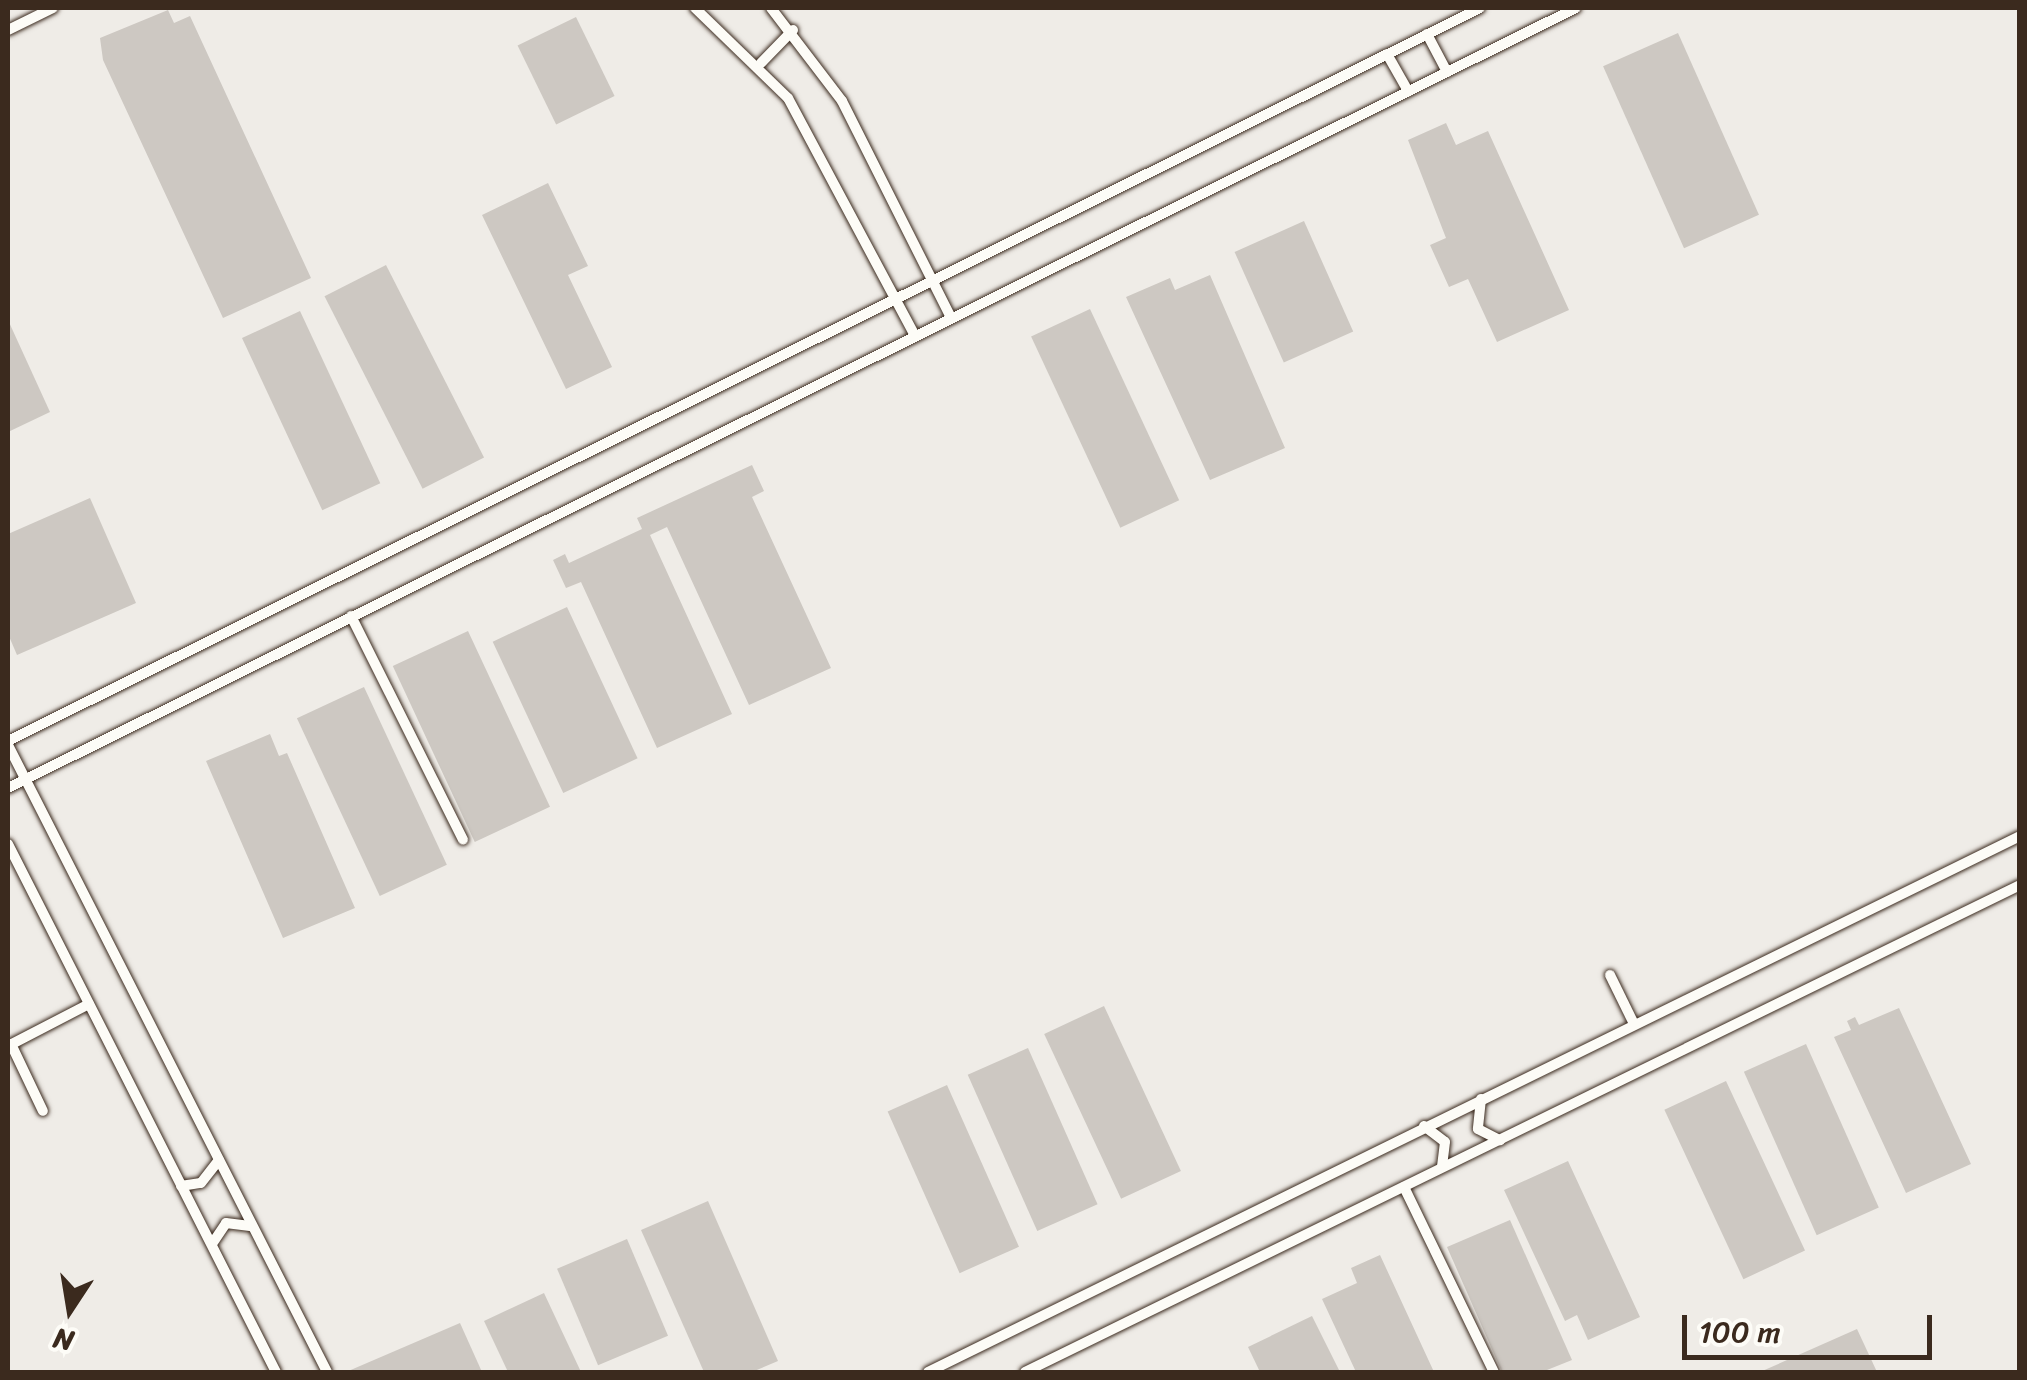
<!DOCTYPE html>
<style>
body{margin:0}
#map{position:relative;width:2027px;height:1380px;overflow:hidden;background:#fdfcf7;font-family:Sriracha,sans-serif}
div>[style]{position:absolute}
.built>*{inset:0;background:#efece7;transform-origin:0 0}
.building>*{inset:0;background:#cdc8c2;transform-origin:0 0}
.roads{filter:drop-shadow(0 0 2px #3b2a1e) drop-shadow(0 0 2px #3b2a1e)}
.service>*{height:10px;margin:-5px;padding:0 5px;transform-origin:5px;border-radius:5px;background:#fdfcf7}
span{translate:-50% -50%;white-space:nowrap;text-align:center;line-height:1.15;-webkit-text-stroke:8px #fdfcf7;paint-order:stroke}
.frame{position:absolute;inset:0;border:10px solid #3b2a1e;pointer-events:none}
.north{position:absolute;left:20px;top:1260px;width:100px;height:100px;-webkit-text-stroke:8px #fdfcf7;paint-order:stroke;rotate:192deg;font-size:28px;font-weight:700;line-height:40px;text-align:center;color:#3b2a1e}
.north::after{content:'';display:block;margin:auto;width:35px;height:45px;background:#3b2a1e;clip-path:polygon(50% 0,100% 100%,50% 72%,0 100%)}
.scale{position:absolute;left:1682px;top:1315px;width:250px;height:45px;box-sizing:border-box;border:5px solid #3b2a1e;border-top:0;padding-left:12px;font-size:30px;line-height:35px;white-space:nowrap;color:#3b2a1e;-webkit-text-stroke:8px #fdfcf7;paint-order:stroke}
</style>
<div id="map">
<div class="built">
<i style="left:8px;top:8px;width:2011px;height:1364px"></i>
</div>
<div class="building">
<i style="clip-path:polygon(168px 10px,174px 23px,190px 16px,311px 278px,223px 318px,103px 60px,100px 38px)"></i>
<i style="left:576px;top:17px;width:88px;height:65px;rotate:64deg"></i>
<i style="left:1678px;top:33px;width:199px;height:82px;rotate:66deg"></i>
<i style="clip-path:polygon(1446px 123px,1456px 145px,1488px 131px,1569px 310px,1497px 342px,1468px 279px,1449px 287px,1430px 245px,1446px 238px,1408px 140px)"></i>
<i style="clip-path:polygon(548px 183px,588px 266px,568px 275px,612px 367px,566px 389px,482px 215px)"></i>
<i style="left:1304px;top:221px;width:121px;height:76px;rotate:66deg"></i>
<i style="left:386px;top:265px;width:216px;height:69px;rotate:63deg"></i>
<i style="clip-path:polygon(1210px 275px,1285px 448px,1210px 480px,1126px 297px,1170px 278px,1175px 290px)"></i>
<i style="left:1090px;top:309px;width:211px;height:65px;rotate:65deg"></i>
<i style="left:300px;top:311px;width:190px;height:64px;rotate:65deg"></i>
<i style="clip-path:polygon(8px 320px,50px 412px,8px 432px)"></i>
<i style="clip-path:polygon(752px 465px,764px 491px,752px 497px,831px 668px,749px 705px,667px 527px,650px 535px,732px 714px,657px 748px,581px 582px,566px 588px,553px 560px,565px 554px,569px 563px,642px 529px,637px 518px)"></i>
<i style="clip-path:polygon(90px 498px,136px 603px,17px 655px,8px 634px,8px 534px)"></i>
<i style="left:567px;top:607px;width:167px;height:82px;rotate:65deg"></i>
<i style="left:468px;top:631px;width:194px;height:83px;rotate:65deg"></i>
<i style="left:364px;top:687px;width:196px;height:74px;rotate:65deg"></i>
<i style="clip-path:polygon(270px 734px,279px 756px,287px 753px,355px 908px,283px 938px,206px 761px)"></i>
<i style="left:1104px;top:1006px;width:182px;height:66px;rotate:65deg"></i>
<i style="clip-path:polygon(1899px 1008px,1971px 1164px,1906px 1193px,1834px 1037px,1851px 1030px,1847px 1021px,1855px 1017px,1859px 1025px)"></i>
<i style="left:1806px;top:1044px;width:179px;height:68px;rotate:66deg"></i>
<i style="left:1028px;top:1048px;width:171px;height:66px;rotate:66deg"></i>
<i style="left:1726px;top:1081px;width:187px;height:68px;rotate:65deg"></i>
<i style="left:947px;top:1085px;width:177px;height:65px;rotate:66deg"></i>
<i style="clip-path:polygon(1568px 1161px,1640px 1317px,1588px 1340px,1577px 1315px,1565px 1321px,1504px 1190px)"></i>
<i style="clip-path:polygon(708px 1201px,778px 1361px,752px 1372px,704px 1372px,641px 1230px)"></i>
<i style="clip-path:polygon(1510px 1220px,1572px 1360px,1542px 1372px,1502px 1372px,1447px 1247px)"></i>
<i style="left:627px;top:1239px;width:105px;height:76px;rotate:67deg"></i>
<i style="clip-path:polygon(1380px 1255px,1434px 1372px,1356px 1372px,1322px 1299px,1357px 1283px,1351px 1268px)"></i>
<i style="clip-path:polygon(544px 1293px,581px 1372px,508px 1372px,484px 1321px)"></i>
<i style="clip-path:polygon(1312px 1316px,1340px 1372px,1260px 1372px,1248px 1347px)"></i>
<i style="clip-path:polygon(460px 1323px,482px 1372px,346px 1372px)"></i>
<i style="clip-path:polygon(1857px 1329px,1877px 1372px,1760px 1372px)"></i>
</div>
<div class="roads">
<div class="service">
<i style="left:695px;top:8px;width:129px;rotate:44.1deg"></i>
<i style="left:788px;top:98px;width:270px;rotate:61.9deg"></i>
<i style="left:771px;top:8px;width:117px;rotate:52.6deg"></i>
<i style="left:842px;top:101px;width:243px;rotate:63.3deg"></i>
<i style="left:8px;top:30px;width:50px;rotate:-26.1deg"></i>
<i style="left:1427px;top:34px;width:43px;rotate:62.2deg"></i>
<i style="left:1387px;top:54px;width:43px;rotate:60.4deg"></i>
<i style="left:761px;top:63px;width:46px;rotate:-45.9deg"></i>
<i style="left:351px;top:616px;width:250px;rotate:63.4deg"></i>
<i style="left:8px;top:741px;width:1644px;rotate:-26.47deg"></i>
<i style="left:8px;top:745px;width:703px;rotate:63.03deg"></i>
<i style="left:8px;top:788px;width:1751px;rotate:-26.45deg"></i>
<i style="left:8px;top:844px;width:592px;rotate:63.09deg"></i>
<i style="left:1610px;top:975px;width:55px;rotate:63.9deg"></i>
<i style="left:11px;top:1044px;width:74px;rotate:64.5deg"></i>
<i style="left:8px;top:1046px;width:91px;rotate:-27.4deg"></i>
<i style="left:1481px;top:1099px;width:30px;rotate:96deg"></i>
<i style="left:1478px;top:1129px;width:25px;rotate:27deg"></i>
<i style="left:1424px;top:1126px;width:26px;rotate:37deg"></i>
<i style="left:1445px;top:1142px;width:25px;rotate:97deg"></i>
<i style="left:181px;top:1186px;width:20px;rotate:-9deg"></i>
<i style="left:201px;top:1183px;width:29px;rotate:-52deg"></i>
<i style="left:1404px;top:1187px;width:206px;rotate:64.1deg"></i>
<i style="left:212px;top:1244px;width:25px;rotate:-56deg"></i>
<i style="left:226px;top:1223px;width:26px;rotate:7deg"></i>
<i style="left:928px;top:1372px;width:1216px;rotate:-26.14deg"></i>
<i style="left:1025px;top:1372px;width:1108px;rotate:-26.08deg"></i>
</div>
</div>
<div class="frame"></div>
<div class="north">N</div>
<div class="scale">100 m</div>
</div>
